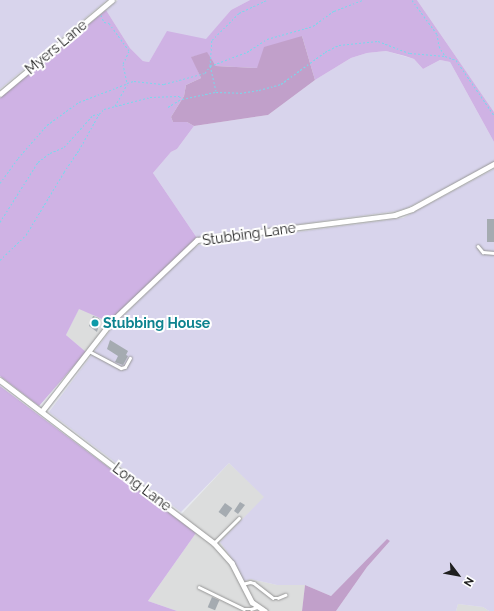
<!DOCTYPE html>
<style>
body{margin:0}
#map{position:relative;width:494px;height:611px;overflow:hidden;background:#e7e9ef;font-family:Raleway,sans-serif}
div>[style]{position:absolute}
.residential>*{inset:0;background:#dcdddd}
.farmland>*{inset:0;background:#d8d4ec}
.grass>*{inset:0;background:#cfb2e4}
.forest>*{inset:0;background:#c1a0ca}
.building>*{inset:0;background:#a5abb1;transform-origin:0 0}
.path>*{height:1px;margin-top:-0.5px;transform-origin:0;background:repeating-linear-gradient(90deg,#7bd7ec 0 2px,transparent 0 4px)}
.roads{filter:drop-shadow(0 0 1px #969696) drop-shadow(0 0 1px #969696)}
.service>*{height:2.5px;margin:-1.25px;padding:0 1.25px;transform-origin:1.25px;border-radius:1.25px;background:#fff}
.minor>*{height:4.5px;margin:-2.25px;padding:0 2.25px;transform-origin:2.25px;border-radius:2.25px;background:#fff}
.dots>*{width:11px;height:11px;translate:-50% -50%;box-sizing:border-box;border:2px solid #fff;border-radius:50%}
span{translate:-50% -50%;white-space:nowrap;text-align:center;line-height:1.15;-webkit-text-stroke:4px #fff;paint-order:stroke}
.street-label{font-size:14px;color:#1f1f1f}
.culture-label{font-size:14px;color:#0d838f;font-weight:700}
.left{translate:0 -50%;text-align:left}
.north{position:absolute;left:438px;top:555px;width:40px;height:40px;-webkit-text-stroke:3px #fff;paint-order:stroke;rotate:122deg;font-size:11px;font-weight:700;line-height:16px;text-align:center;color:#1f1f1f}
.north::after{content:'';display:block;margin:auto;width:14px;height:18px;background:#1f1f1f;clip-path:polygon(50% 0,100% 100%,50% 72%,0 100%)}
</style>
<div id="map">
<div class="residential">
<i style="clip-path:polygon(79px 308px,109px 322px,86px 352px,66px 335px)"></i>
<i style="clip-path:polygon(229px 463px,265px 497px,220px 542px,233px 560px,251px 579px,277px 585px,305px 585px,302px 611px,177px 611px,148px 601px,196px 533px,177px 519px)"></i>
<i style="clip-path:polygon(458px 604px,483px 607px,489px 611px,456px 611px)"></i>
</div>
<div class="farmland">
<i style="clip-path:polygon(0 0,107px 0,0 89px)"></i>
<i style="clip-path:polygon(118px 0,250px 0,231px 10px,206px 40px,167px 32px,149px 62px,143px 61px,130px 48px,106px 10px)"></i>
<i style="clip-path:polygon(417px 0,494px 0,494px 112px)"></i>
<i style="clip-path:polygon(386px 51px,414px 59px,423px 69px,440px 60px,450px 62px,494px 142px,494px 163px,407px 208px,397px 211px,197px 238px,153px 173px,171px 152px,177px 149px,194px 126px,268px 115px,315px 80px,351px 58px,367px 53px)"></i>
<i style="clip-path:polygon(494px 169px,494px 611px,489px 611px,483px 607px,458px 604px,456px 611px,336px 611px,367px 567px,390px 541px,387px 540px,331px 596px,305px 585px,277px 585px,251px 579px,244px 581px,233px 560px,220px 542px,264px 497px,229px 463px,181px 512px,49px 412px,115px 324px,191px 250px,199px 245px,403px 218px)"></i>
</div>
<div class="grass">
<i style="clip-path:polygon(250px 0,417px 0,494px 112px,494px 142px,450px 62px,440px 60px,423px 69px,414px 59px,405px 56px,386px 51px,367px 53px,351px 58px,315px 80px,302px 36px,257px 68px,216px 66px,207px 53px,192px 57px,201px 78px,186px 85px,184px 96px,171px 117px,173px 122px,187px 122px,194px 126px,177px 149px,171px 152px,153px 173px,197px 238px,109px 322px,79px 309px,66px 335px,86px 352px,39px 406px,0 376px,0 98px,106px 10px,130px 48px,143px 61px,149px 62px,167px 31px,206px 39px,231px 10px)"></i>
<i style="clip-path:polygon(0 386px,196px 533px,148px 601px,177px 611px,0 611px)"></i>
</div>
<div class="forest">
<i style="clip-path:polygon(302px 36px,315px 80px,268px 115px,194px 126px,187px 122px,173px 122px,171px 117px,184px 96px,186px 85px,201px 78px,191px 57px,207px 52px,216px 66px,257px 68px,264px 47px)"></i>
<i style="clip-path:polygon(387px 539px,390px 541px,367px 567px,336px 611px,302px 611px,305px 585px,331px 596px)"></i>
</div>
<div class="building">
<i style="left:487px;top:219px;width:7px;height:23px"></i>
<i style="clip-path:polygon(93px 316px,99px 318px,100px 321px,97px 332px,89px 326px)"></i>
<i style="clip-path:polygon(110px 340px,128px 351px,126px 355px,128px 356px,123px 365px,115px 362px,118px 356px,107px 349px)"></i>
<i style="clip-path:polygon(240px 502px,245px 505px,238px 514px,234px 511px)"></i>
<i style="left:225px;top:503px;width:9px;height:11px;rotate:36deg"></i>
<i style="left:212px;top:597px;width:8px;height:11px;rotate:23deg"></i>
</div>
<div class="path">
<i style="left:412px;top:0;width:42px;rotate:53.7deg"></i>
<i style="left:437px;top:34px;width:12px;rotate:81deg"></i>
<i style="left:439px;top:46px;width:12px;rotate:59deg"></i>
<i style="left:445px;top:56px;width:12px;rotate:20deg"></i>
<i style="left:456px;top:60px;width:67px;rotate:55.4deg"></i>
<i style="left:101px;top:15px;width:8px;rotate:67deg"></i>
<i style="left:104px;top:22px;width:5px;rotate:11deg"></i>
<i style="left:109px;top:23px;width:34px;rotate:54deg"></i>
<i style="left:129px;top:51px;width:14px;rotate:115deg"></i>
<i style="left:123px;top:64px;width:19px;rotate:78deg"></i>
<i style="left:127px;top:83px;width:7px;rotate:-16deg"></i>
<i style="left:134px;top:81px;width:30px;rotate:6deg"></i>
<i style="left:164px;top:84px;width:42px;rotate:-15deg"></i>
<i style="left:205px;top:73px;width:9px;rotate:-54deg"></i>
<i style="left:210px;top:66px;width:26px;rotate:-86deg"></i>
<i style="left:212px;top:40px;width:38px;rotate:-45deg"></i>
<i style="left:239px;top:13px;width:31px;rotate:-25deg"></i>
<i style="left:216px;top:91px;width:26px;rotate:-103deg"></i>
<i style="left:210px;top:66px;width:40px;rotate:-21deg"></i>
<i style="left:247px;top:52px;width:24px;rotate:-33deg"></i>
<i style="left:267px;top:39px;width:48px;rotate:-15.8deg"></i>
<i style="left:313px;top:26px;width:26px;rotate:-36deg"></i>
<i style="left:334px;top:11px;width:31px;rotate:-21deg"></i>
<i style="left:115px;top:106px;width:25px;rotate:-61deg"></i>
<i style="left:168px;top:107px;width:15px;rotate:-32deg"></i>
<i style="left:0;top:183px;width:31px;rotate:-54deg"></i>
<i style="left:18px;top:158px;width:44px;rotate:-48.7deg"></i>
<i style="left:47px;top:125px;width:39px;rotate:-36deg"></i>
<i style="left:79px;top:102px;width:50px;rotate:-21deg"></i>
<i style="left:0;top:222px;width:71px;rotate:-57.7deg"></i>
<i style="left:38px;top:162px;width:15px;rotate:-37deg"></i>
<i style="left:50px;top:153px;width:15px;rotate:-23deg"></i>
<i style="left:64px;top:147px;width:43px;rotate:-47.8deg"></i>
<i style="left:93px;top:115px;width:5px;rotate:-11deg"></i>
<i style="left:0;top:260px;width:36px;rotate:-44deg"></i>
<i style="left:26px;top:235px;width:74px;rotate:-58.9deg"></i>
<i style="left:64px;top:172px;width:27px;rotate:-56deg"></i>
<i style="left:79px;top:150px;width:41px;rotate:-60.9deg"></i>
<i style="left:99px;top:114px;width:7px;rotate:-45deg"></i>
<i style="left:104px;top:109px;width:48px;rotate:-14.6deg"></i>
<i style="left:150px;top:97px;width:29px;rotate:-2deg"></i>
<i style="left:179px;top:96px;width:4px;rotate:45deg"></i>
<i style="left:182px;top:99px;width:35px;rotate:-12deg"></i>
<i style="left:216px;top:92px;width:24px;rotate:2deg"></i>
<i style="left:240px;top:93px;width:19px;rotate:-9deg"></i>
<i style="left:259px;top:90px;width:23px;rotate:-15deg"></i>
<i style="left:281px;top:84px;width:54px;rotate:-36deg"></i>
<i style="left:325px;top:52px;width:16px;rotate:-27deg"></i>
<i style="left:339px;top:45px;width:39px;rotate:-6deg"></i>
<i style="left:378px;top:41px;width:34px;rotate:21deg"></i>
<i style="left:410px;top:53px;width:35px;rotate:5deg"></i>
</div>
<div class="roads">
<div class="service">
<i style="left:478px;top:246px;width:8px;rotate:50deg"></i>
<i style="left:483px;top:252px;width:11px;rotate:5deg"></i>
<i style="left:89px;top:351px;width:36px;rotate:28deg"></i>
<i style="left:121px;top:368px;width:4px;rotate:-14deg"></i>
<i style="left:125px;top:367px;width:10px;rotate:-61deg"></i>
<i style="left:214px;top:543px;width:35px;rotate:-45deg"></i>
<i style="left:242px;top:584px;width:8px;rotate:-14deg"></i>
<i style="left:250px;top:582px;width:4px;rotate:14deg"></i>
<i style="left:254px;top:583px;width:24px;rotate:38deg"></i>
<i style="left:273px;top:598px;width:5px"></i>
<i style="left:278px;top:598px;width:8px;rotate:-23deg"></i>
<i style="left:199px;top:587px;width:50px;rotate:26.1deg"></i>
<i style="left:244px;top:609px;width:7px"></i>
<i style="left:251px;top:609px;width:6px;rotate:-18deg"></i>
</div>
<div class="minor">
<i style="left:0;top:94px;width:146px;rotate:-40deg"></i>
<i style="left:0;top:380px;width:269px;rotate:37.3deg"></i>
<i style="left:214px;top:543px;width:27px;rotate:48deg"></i>
<i style="left:232px;top:563px;width:44px;rotate:62.9deg"></i>
<i style="left:252px;top:602px;width:16px;rotate:35deg"></i>
<i style="left:42px;top:411px;width:114px;rotate:-52.1deg"></i>
<i style="left:112px;top:321px;width:117px;rotate:-43.6deg"></i>
<i style="left:197px;top:240px;width:200px;rotate:-7.2deg"></i>
<i style="left:395px;top:215px;width:18px;rotate:-19deg"></i>
<i style="left:412px;top:209px;width:94px;rotate:-28.8deg"></i>
</div>
</div>
<div class="dots">
<i style="left:95px;top:323px;background:#0f9aa8"></i>
</div>
<div class="street-label">
<span style="left:56px;top:47px;rotate:-40deg">Myers Lane</span>
<span style="left:249px;top:234px;rotate:-8deg">Stubbing Lane</span>
<span style="left:142px;top:487px;rotate:37deg">Long Lane</span>
</div>
<div class="culture-label">
<span class="left" style="left:103px;top:323px">Stubbing House</span>
</div>
<div class="north">N</div>
</div>
